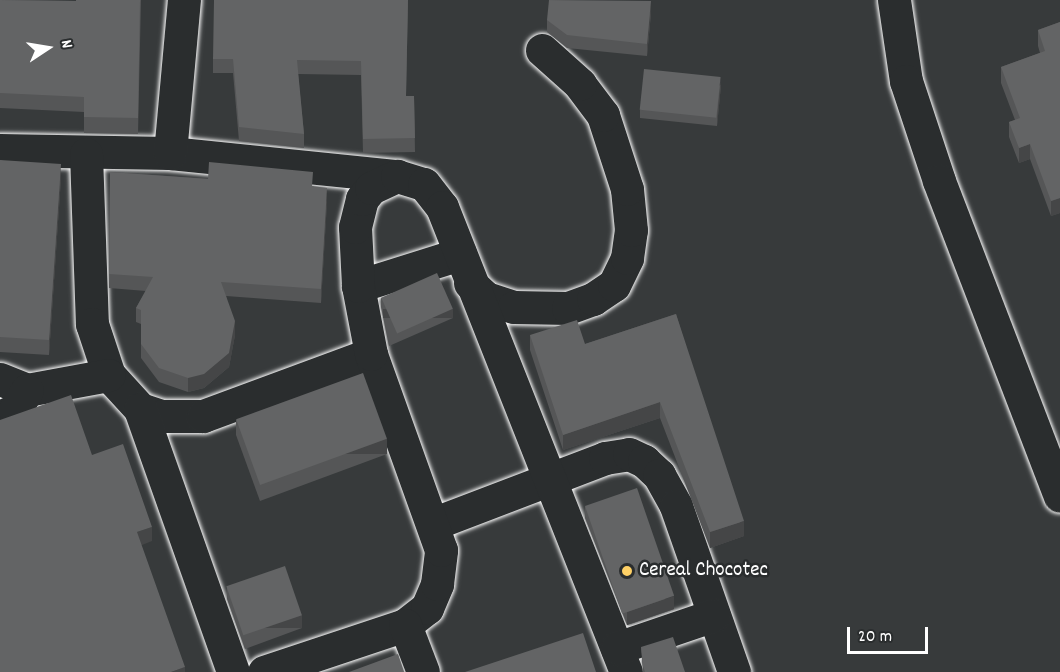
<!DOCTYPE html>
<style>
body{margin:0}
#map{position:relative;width:1060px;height:672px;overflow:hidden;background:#373a3b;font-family:Dekko,sans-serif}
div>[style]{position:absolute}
.roads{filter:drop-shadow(0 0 2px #fff) drop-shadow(0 0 2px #fff)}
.minor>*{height:33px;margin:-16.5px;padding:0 16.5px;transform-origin:16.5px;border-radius:16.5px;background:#2a2d2e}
.wall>*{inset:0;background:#555657}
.shaded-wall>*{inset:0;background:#454647;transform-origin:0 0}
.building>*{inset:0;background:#636465;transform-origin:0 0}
.dots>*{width:16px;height:16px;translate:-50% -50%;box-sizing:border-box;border:3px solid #2a2d2e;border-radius:50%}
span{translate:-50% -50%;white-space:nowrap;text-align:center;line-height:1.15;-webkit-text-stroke:5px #2a2d2e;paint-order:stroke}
.poi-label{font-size:21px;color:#fff}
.left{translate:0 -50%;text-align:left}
.north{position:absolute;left:18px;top:18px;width:60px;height:60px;-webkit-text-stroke:4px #2a2d2e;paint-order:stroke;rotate:78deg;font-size:16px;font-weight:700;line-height:24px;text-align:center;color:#fff}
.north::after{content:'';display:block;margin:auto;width:21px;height:27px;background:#fff;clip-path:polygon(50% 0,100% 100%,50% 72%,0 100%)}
.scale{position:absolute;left:847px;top:627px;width:81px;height:27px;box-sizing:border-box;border:3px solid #fff;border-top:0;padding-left:8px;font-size:18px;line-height:21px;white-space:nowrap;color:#fff;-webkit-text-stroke:4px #2a2d2e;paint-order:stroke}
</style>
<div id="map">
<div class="roads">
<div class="minor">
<i style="left:894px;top:0;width:82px;rotate:81.6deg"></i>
<i style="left:906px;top:81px;width:105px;rotate:71.7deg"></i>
<i style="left:939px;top:181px;width:337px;rotate:69deg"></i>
<i style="left:0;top:150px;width:170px;rotate:1deg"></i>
<i style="left:170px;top:153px;width:228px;rotate:5.8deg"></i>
<i style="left:170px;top:153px;width:154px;rotate:-84.8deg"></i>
<i style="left:86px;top:154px;width:170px;rotate:88deg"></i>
<i style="left:92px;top:324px;width:54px;rotate:71.6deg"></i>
<i style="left:109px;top:375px;width:46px;rotate:47.6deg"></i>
<i style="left:140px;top:409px;width:23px;rotate:18deg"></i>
<i style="left:162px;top:416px;width:41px"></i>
<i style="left:203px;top:416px;width:179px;rotate:-20.3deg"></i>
<i style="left:470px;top:283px;width:22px;rotate:43deg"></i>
<i style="left:486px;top:298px;width:29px;rotate:18deg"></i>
<i style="left:514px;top:307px;width:54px;rotate:1.1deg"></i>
<i style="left:568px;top:308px;width:27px;rotate:-20deg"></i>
<i style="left:593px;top:299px;width:25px;rotate:-34deg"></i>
<i style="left:614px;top:285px;width:30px;rotate:-64deg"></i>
<i style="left:627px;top:258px;width:28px;rotate:-82deg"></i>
<i style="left:631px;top:230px;width:41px;rotate:-95.6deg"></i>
<i style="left:627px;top:189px;width:78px;rotate:-108deg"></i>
<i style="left:603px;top:115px;width:39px;rotate:-127deg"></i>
<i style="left:580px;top:84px;width:51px;rotate:-138.2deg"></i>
<i style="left:358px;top:286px;width:107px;rotate:-17.4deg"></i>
<i style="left:0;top:379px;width:29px;rotate:22deg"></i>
<i style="left:27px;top:390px;width:83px;rotate:-10.4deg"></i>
<i style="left:140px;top:409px;width:279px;rotate:70.5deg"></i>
<i style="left:0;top:417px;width:17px;rotate:-25deg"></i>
<i style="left:15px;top:410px;width:23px;rotate:-59deg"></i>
<i style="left:435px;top:523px;width:182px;rotate:-20.9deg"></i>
<i style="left:605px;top:458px;width:24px;rotate:-9deg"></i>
<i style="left:629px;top:454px;width:17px;rotate:25deg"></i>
<i style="left:644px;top:461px;width:21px;rotate:43deg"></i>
<i style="left:659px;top:475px;width:35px;rotate:61deg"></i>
<i style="left:676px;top:506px;width:176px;rotate:70.7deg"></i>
<i style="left:405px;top:625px;width:28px;rotate:-38deg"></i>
<i style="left:427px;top:608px;width:26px;rotate:-67deg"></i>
<i style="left:437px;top:584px;width:34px;rotate:-83deg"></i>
<i style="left:441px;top:550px;width:208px;rotate:-109.7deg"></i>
<i style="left:371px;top:354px;width:69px;rotate:-100.8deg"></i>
<i style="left:358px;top:286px;width:59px;rotate:-92.9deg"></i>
<i style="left:355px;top:227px;width:29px;rotate:-76deg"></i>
<i style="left:362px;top:199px;width:14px;rotate:-51deg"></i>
<i style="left:371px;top:188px;width:29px;rotate:-25deg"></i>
<i style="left:397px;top:176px;width:28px;rotate:17deg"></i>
<i style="left:424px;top:184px;width:29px;rotate:52deg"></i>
<i style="left:442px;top:207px;width:500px;rotate:68.41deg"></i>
<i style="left:617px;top:648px;width:102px;rotate:-18.8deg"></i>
<i style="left:264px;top:672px;width:149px;rotate:-18.4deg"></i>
<i style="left:405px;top:625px;width:50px;rotate:69deg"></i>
</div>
</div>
<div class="wall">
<i style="clip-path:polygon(0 0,76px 1px,141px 0,138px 134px,84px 133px,84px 112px,0 108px)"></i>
<i style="clip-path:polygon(408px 0,406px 96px,414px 96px,415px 152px,363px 153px,361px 75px,298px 74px,304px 134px,304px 148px,239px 141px,233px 73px,213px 73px,213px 59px)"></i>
<i style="clip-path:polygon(651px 13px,647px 56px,567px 48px,547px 32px,547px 20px)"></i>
<i style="clip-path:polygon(1060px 22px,1060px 213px,1051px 216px,1030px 159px,1019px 163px,1009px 137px,1009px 122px,1015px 120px,1001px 83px,1001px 67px,1040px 53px,1038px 46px,1038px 30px)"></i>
<i style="clip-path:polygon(721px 85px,717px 126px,640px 118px,640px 110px)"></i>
<i style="clip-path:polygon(0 160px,61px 178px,49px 355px,0 352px)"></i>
<i style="clip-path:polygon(110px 172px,313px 186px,327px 202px,321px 303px,226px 296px,235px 335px,229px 367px,204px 388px,188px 392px,159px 382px,141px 358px,141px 324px,136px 322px,136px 308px,146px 291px,109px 288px)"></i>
<i style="clip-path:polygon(381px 298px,453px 318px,389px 346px,381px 307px)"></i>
<i style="clip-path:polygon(676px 314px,744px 536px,710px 548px,660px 418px,563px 450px,530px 350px,530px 335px,585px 344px)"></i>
<i style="clip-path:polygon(236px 420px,387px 454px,260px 501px,236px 435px)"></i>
<i style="clip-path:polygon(585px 506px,674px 609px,627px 625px,585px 518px)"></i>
<i style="clip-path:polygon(227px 587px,302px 628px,245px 649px,227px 599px)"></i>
<i style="clip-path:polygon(641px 647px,685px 672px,643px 672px)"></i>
</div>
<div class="shaded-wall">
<i style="clip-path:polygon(651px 1px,651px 13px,647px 56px,647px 44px)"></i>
<i style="clip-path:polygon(721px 77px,721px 85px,717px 126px,717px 118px)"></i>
<i style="clip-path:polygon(1030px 144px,1030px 159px,1019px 163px,1019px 148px)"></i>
<i style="clip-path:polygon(61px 164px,61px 178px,49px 355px,49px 340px)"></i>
<i style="clip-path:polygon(327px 188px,327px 202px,321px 303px,321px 289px)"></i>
<i style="clip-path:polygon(1060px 198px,1060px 213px,1051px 216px,1051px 201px)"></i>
<i style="left:453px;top:309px;width:9px;height:70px;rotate:90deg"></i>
<i style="clip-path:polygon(235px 321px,235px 335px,229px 367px,204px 388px,188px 392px,188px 378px)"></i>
<i style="clip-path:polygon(660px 402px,660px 418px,563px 450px,563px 435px)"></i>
<i style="left:387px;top:439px;width:15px;height:135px;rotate:90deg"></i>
<i style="clip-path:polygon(744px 521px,744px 536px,710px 548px,710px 532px)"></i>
<i style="clip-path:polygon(152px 527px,152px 541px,137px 547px,137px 532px)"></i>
<i style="clip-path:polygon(674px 596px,674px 609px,627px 625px,627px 612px)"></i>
<i style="left:302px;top:615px;width:13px;height:61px;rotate:90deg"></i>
<i style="clip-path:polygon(185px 667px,185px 672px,171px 672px)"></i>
</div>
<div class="building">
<i style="clip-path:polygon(0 0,76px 1px,76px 0,140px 0,138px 118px,84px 117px,84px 97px,0 93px)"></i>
<i style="clip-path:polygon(214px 0,408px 0,406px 96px,414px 96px,415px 138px,363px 139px,361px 61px,297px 60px,304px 134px,239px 127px,233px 59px,213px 59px)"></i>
<i style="clip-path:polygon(549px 0,651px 1px,647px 44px,567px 35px,547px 20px)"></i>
<i style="clip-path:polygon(1060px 22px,1060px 198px,1051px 201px,1030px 144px,1019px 148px,1009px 122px,1020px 118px,1001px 67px,1045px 51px,1038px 30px)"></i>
<i style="left:644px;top:69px;width:77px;height:41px;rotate:6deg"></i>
<i style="clip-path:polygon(0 160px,61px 164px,49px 340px,0 337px)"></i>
<i style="clip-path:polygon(209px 162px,313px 172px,312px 186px,327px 188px,321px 289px,221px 282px,235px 321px,229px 353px,204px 374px,188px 378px,159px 368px,141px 344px,141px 310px,136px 308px,153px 277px,109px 274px,110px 172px,208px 179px)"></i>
<i style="left:437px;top:273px;width:39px;height:61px;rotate:66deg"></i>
<i style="clip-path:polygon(676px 314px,744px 521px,710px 532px,660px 402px,563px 435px,530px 335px,577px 320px,585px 344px)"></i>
<i style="left:363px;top:373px;width:70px;height:135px;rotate:70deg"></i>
<i style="clip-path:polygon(71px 395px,92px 455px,123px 444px,152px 527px,137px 532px,185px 667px,171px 672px,0 672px,0 420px)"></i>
<i style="left:637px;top:488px;width:114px;height:55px;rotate:71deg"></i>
<i style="left:285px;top:566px;width:52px;height:62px;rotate:71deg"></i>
<i style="clip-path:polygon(583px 633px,596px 672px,465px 672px)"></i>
<i style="clip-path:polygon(673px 637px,685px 672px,645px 672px,643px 666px,641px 647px)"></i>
<i style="clip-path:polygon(398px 654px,404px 672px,349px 672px)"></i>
</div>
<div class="dots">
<i style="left:627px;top:571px;background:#ffd166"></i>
</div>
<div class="poi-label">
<span class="left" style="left:639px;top:571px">Cereal Chocotec</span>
</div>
<div class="north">N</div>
<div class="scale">20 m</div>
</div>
